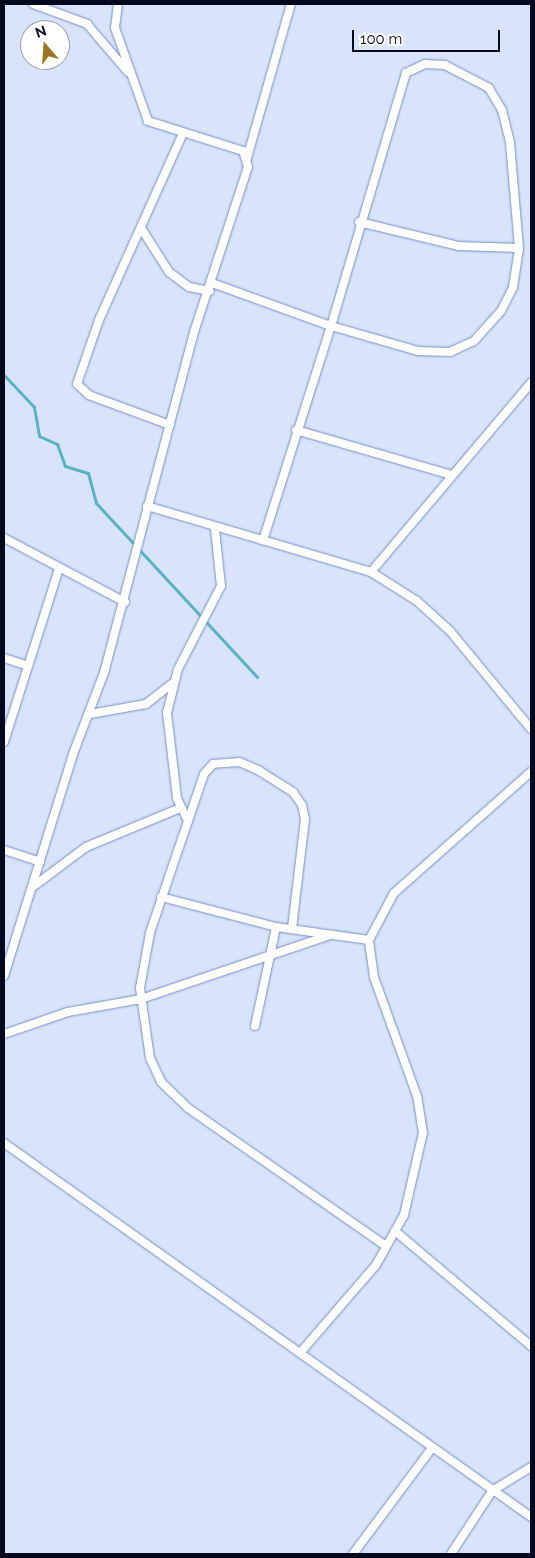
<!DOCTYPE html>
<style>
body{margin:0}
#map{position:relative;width:535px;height:1558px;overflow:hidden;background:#d9e4fc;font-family:Raleway,sans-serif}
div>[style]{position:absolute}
.stream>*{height:3px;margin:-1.5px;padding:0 1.5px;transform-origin:1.5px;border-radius:1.5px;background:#57b4c0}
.roads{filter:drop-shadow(0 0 1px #778ec6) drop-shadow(0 0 1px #778ec6)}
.street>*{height:8px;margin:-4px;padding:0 4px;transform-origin:4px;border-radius:4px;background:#fff}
span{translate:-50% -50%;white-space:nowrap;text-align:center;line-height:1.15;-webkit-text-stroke:5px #fff;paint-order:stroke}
.frame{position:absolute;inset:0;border:5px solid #04091e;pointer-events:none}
.north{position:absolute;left:20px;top:20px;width:50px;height:50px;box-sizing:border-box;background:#fff;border:1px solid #9b9da5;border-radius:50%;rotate:342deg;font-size:14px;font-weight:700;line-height:20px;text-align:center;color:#04091e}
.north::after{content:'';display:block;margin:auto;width:18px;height:22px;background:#997821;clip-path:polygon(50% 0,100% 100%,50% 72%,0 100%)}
.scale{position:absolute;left:352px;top:30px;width:148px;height:22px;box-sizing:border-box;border:2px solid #04091e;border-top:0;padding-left:6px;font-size:15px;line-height:18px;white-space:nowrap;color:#04091e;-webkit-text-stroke:4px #fff;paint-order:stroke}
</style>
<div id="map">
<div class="stream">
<i style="left:4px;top:375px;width:44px;rotate:46.8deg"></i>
<i style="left:34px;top:407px;width:29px;rotate:80deg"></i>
<i style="left:39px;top:436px;width:20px;rotate:24deg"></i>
<i style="left:57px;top:444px;width:23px;rotate:70deg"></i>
<i style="left:65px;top:466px;width:24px;rotate:17deg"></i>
<i style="left:88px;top:473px;width:31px;rotate:75deg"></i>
<i style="left:96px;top:503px;width:237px;rotate:47.2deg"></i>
</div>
<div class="roads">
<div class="street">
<i style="left:33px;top:4px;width:58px;rotate:20.3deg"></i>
<i style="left:87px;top:24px;width:63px;rotate:49.5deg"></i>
<i style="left:247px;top:158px;width:160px;rotate:-74.1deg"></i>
<i style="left:359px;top:222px;width:102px;rotate:13.6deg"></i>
<i style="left:458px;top:246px;width:61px;rotate:1.9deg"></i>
<i style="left:141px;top:228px;width:52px;rotate:57.5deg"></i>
<i style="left:169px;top:272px;width:25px;rotate:37deg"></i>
<i style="left:189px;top:287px;width:21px;rotate:11deg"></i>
<i style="left:212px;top:283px;width:127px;rotate:19.9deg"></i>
<i style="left:331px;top:326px;width:91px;rotate:16deg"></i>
<i style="left:418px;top:351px;width:32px;rotate:2deg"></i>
<i style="left:450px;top:352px;width:26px;rotate:-25deg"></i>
<i style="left:474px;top:341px;width:40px;rotate:-48deg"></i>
<i style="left:501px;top:311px;width:27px;rotate:-63deg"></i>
<i style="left:513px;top:287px;width:39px;rotate:-81deg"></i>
<i style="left:519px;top:248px;width:106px;rotate:-94.9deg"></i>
<i style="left:510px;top:142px;width:33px;rotate:-104deg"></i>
<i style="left:502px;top:110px;width:26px;rotate:-121deg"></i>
<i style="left:489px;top:88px;width:50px;rotate:-152.4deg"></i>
<i style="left:445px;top:65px;width:20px;rotate:-177deg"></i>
<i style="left:425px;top:64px;width:21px;rotate:155deg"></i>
<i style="left:406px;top:73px;width:264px;rotate:106.5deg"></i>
<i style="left:331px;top:326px;width:225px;rotate:107.6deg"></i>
<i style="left:170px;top:425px;width:86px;rotate:-159.7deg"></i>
<i style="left:89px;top:395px;width:16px;rotate:-137deg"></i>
<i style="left:77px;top:384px;width:68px;rotate:-71deg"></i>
<i style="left:99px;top:320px;width:203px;rotate:-65.8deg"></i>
<i style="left:296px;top:430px;width:162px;rotate:16.1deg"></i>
<i style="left:147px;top:506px;width:234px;rotate:16.4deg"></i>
<i style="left:371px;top:572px;width:54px;rotate:32.2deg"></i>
<i style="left:417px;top:601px;width:45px;rotate:42.3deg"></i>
<i style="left:450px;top:631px;width:127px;rotate:50.4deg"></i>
<i style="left:4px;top:538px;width:137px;rotate:27.9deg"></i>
<i style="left:371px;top:572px;width:248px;rotate:-49.8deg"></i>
<i style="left:4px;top:658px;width:23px;rotate:18deg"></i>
<i style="left:90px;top:714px;width:57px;rotate:-10.1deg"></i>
<i style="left:146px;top:704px;width:33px;rotate:-38deg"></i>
<i style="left:4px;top:742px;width:182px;rotate:-72.4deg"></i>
<i style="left:188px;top:821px;width:25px;rotate:-116deg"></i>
<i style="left:177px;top:798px;width:86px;rotate:-96.7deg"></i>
<i style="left:167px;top:713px;width:45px;rotate:-76deg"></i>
<i style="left:178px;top:669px;width:93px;rotate:-62.6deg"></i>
<i style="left:221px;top:586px;width:57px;rotate:-96deg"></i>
<i style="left:4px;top:850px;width:38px;rotate:18deg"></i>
<i style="left:34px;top:886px;width:65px;rotate:-36.9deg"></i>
<i style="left:86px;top:847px;width:102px;rotate:-22.5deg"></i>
<i style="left:161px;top:897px;width:119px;rotate:14.6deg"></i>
<i style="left:276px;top:927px;width:94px;rotate:8deg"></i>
<i style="left:292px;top:928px;width:110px;rotate:-83.2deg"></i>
<i style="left:305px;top:819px;width:14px;rotate:-102deg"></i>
<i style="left:302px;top:805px;width:16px;rotate:-125deg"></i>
<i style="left:293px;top:792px;width:39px;rotate:-148deg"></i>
<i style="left:260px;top:771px;width:22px;rotate:-156deg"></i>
<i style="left:240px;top:762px;width:27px;rotate:176deg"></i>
<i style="left:213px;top:764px;width:13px;rotate:132deg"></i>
<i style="left:204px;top:774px;width:168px;rotate:108.8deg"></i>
<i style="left:150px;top:933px;width:56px;rotate:100.3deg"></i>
<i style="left:140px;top:988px;width:71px;rotate:81.9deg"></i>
<i style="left:150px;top:1058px;width:26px;rotate:65deg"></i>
<i style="left:161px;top:1082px;width:37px;rotate:44deg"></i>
<i style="left:188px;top:1108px;width:241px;rotate:34.9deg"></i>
<i style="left:4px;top:976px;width:232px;rotate:-72.7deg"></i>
<i style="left:73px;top:754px;width:87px;rotate:-69.1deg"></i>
<i style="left:104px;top:673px;width:353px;rotate:-75.2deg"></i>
<i style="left:194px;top:332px;width:174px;rotate:-71.9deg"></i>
<i style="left:248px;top:167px;width:17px;rotate:-107deg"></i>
<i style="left:243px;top:151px;width:100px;rotate:-162.5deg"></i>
<i style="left:148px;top:121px;width:99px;rotate:-109.5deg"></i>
<i style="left:115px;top:28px;width:24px;rotate:-83deg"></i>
<i style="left:255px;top:1026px;width:101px;rotate:-78deg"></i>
<i style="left:4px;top:1034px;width:68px;rotate:-19deg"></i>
<i style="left:68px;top:1012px;width:74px;rotate:-10.1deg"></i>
<i style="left:141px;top:999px;width:200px;rotate:-18.7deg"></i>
<i style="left:4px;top:1143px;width:646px;rotate:35.36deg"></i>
<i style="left:395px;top:1231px;width:178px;rotate:40.2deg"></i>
<i style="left:300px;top:1353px;width:116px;rotate:-49.2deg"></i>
<i style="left:376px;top:1265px;width:57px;rotate:-60.8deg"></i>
<i style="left:404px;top:1215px;width:84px;rotate:-77deg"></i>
<i style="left:423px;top:1133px;width:37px;rotate:-99deg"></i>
<i style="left:417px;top:1096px;width:127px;rotate:-109.9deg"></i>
<i style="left:374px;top:977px;width:37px;rotate:-98deg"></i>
<i style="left:369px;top:940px;width:53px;rotate:-62deg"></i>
<i style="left:394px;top:893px;width:183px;rotate:-41.5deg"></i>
<i style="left:353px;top:1554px;width:132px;rotate:-53.3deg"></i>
<i style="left:451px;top:1554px;width:75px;rotate:-56.9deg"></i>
<i style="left:492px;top:1491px;width:46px;rotate:-31.6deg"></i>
</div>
</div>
<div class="frame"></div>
<div class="north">N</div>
<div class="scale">100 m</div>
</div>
